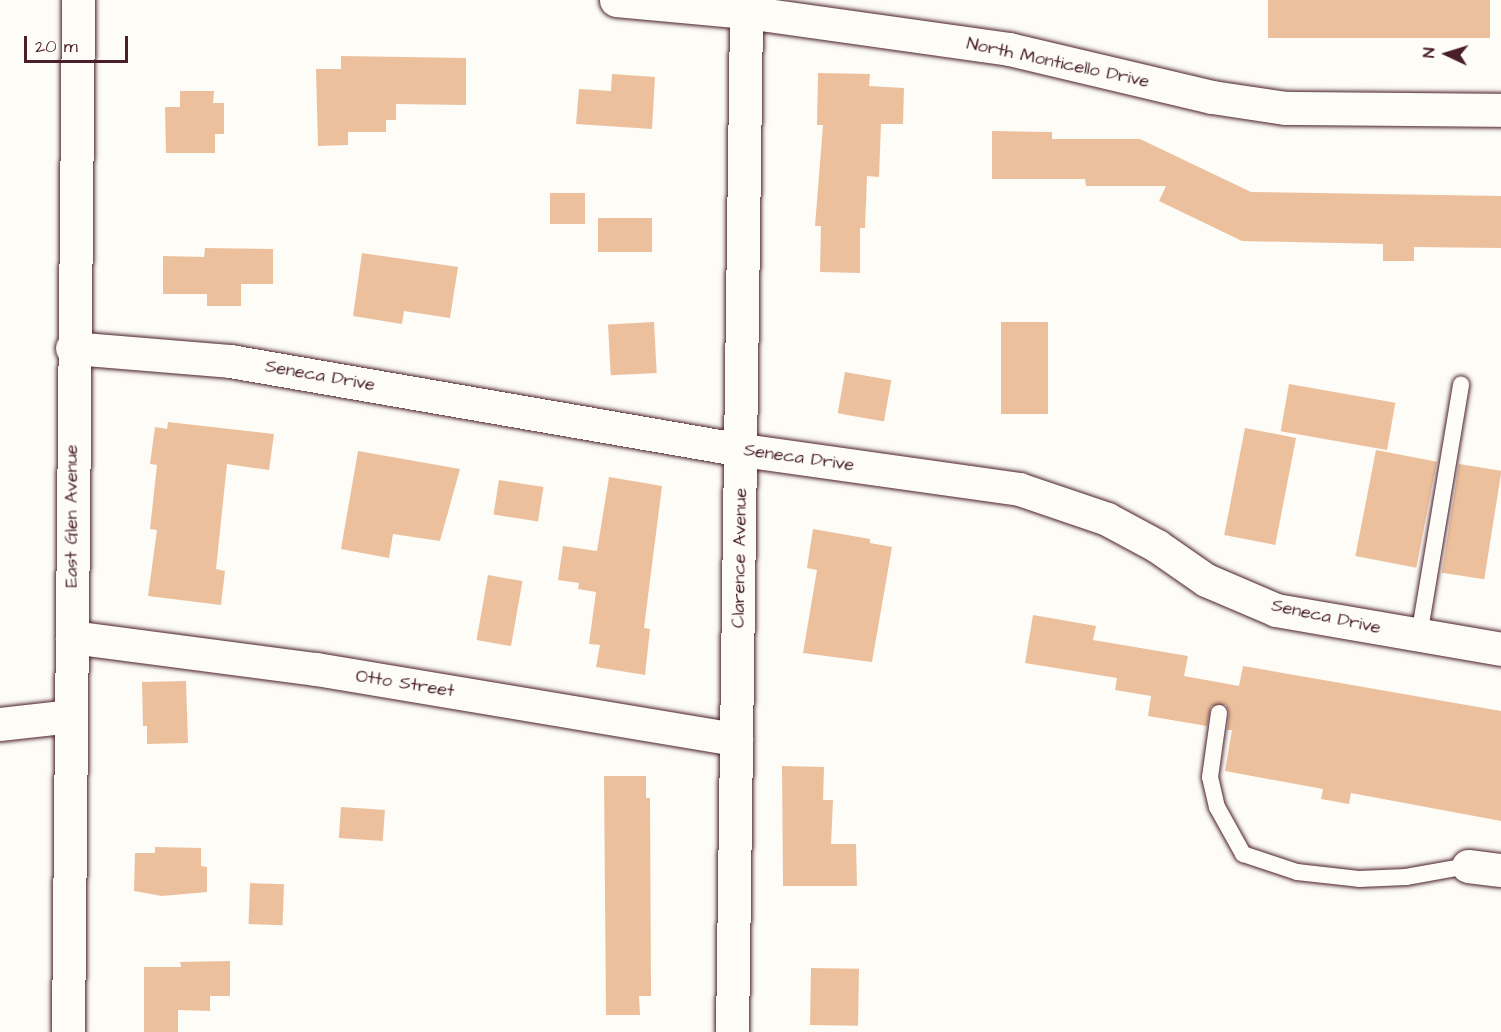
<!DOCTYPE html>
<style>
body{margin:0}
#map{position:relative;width:1501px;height:1032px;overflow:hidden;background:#fdfcf7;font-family:"Architects Daughter",sans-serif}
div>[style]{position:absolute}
.building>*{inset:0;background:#edc09d;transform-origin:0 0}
.roads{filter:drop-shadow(0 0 2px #4a1f2b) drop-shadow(0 0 2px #4a1f2b)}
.service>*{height:16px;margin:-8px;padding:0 8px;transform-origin:8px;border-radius:8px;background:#fdfcf7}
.minor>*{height:33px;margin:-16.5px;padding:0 16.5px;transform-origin:16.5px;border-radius:16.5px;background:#fdfcf7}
span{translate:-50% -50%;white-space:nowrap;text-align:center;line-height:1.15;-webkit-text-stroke:6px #fdfcf7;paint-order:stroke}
.street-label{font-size:18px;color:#4a1f2b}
.north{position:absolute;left:1417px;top:24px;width:60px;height:60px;-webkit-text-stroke:4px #fdfcf7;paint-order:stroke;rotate:274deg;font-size:16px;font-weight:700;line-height:24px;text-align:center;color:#4a1f2b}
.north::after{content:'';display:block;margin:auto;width:21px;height:27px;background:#4a1f2b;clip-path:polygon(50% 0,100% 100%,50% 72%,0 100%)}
.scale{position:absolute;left:24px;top:36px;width:104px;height:27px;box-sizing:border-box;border:3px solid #4a1f2b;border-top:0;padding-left:8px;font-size:18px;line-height:21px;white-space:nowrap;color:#4a1f2b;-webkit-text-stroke:4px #fdfcf7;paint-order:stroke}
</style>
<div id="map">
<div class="building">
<i style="left:1268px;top:0;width:222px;height:38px"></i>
<i style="clip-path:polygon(341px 56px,466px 58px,466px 105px,396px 104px,396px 120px,386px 120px,386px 132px,348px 132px,348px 145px,318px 146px,316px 69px,341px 69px)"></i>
<i style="clip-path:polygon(818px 73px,870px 74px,869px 86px,904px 88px,903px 124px,881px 124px,879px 177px,867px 176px,865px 228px,860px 228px,860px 273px,820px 272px,821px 226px,815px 226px,823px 125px,817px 125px)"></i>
<i style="clip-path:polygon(612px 74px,655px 77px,652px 129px,576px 124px,579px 89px,611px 91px)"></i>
<i style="clip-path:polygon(180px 91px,214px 91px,213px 103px,224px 103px,224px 134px,215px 134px,215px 153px,166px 153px,165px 107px,180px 107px)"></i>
<i style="clip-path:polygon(992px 131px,1052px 132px,1052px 139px,1140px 139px,1251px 192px,1501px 196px,1501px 248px,1414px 247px,1414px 261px,1383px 261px,1383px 244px,1242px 241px,1159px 201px,1166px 186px,1086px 186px,1085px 179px,992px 179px)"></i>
<i style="left:550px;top:193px;width:35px;height:31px"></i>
<i style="left:598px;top:218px;width:54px;height:34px"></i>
<i style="clip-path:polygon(205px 248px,273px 249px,273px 284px,241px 284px,241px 306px,207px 306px,207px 294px,163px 294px,163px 256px,204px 257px)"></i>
<i style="clip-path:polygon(362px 253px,458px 267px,450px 318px,404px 311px,402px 324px,353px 316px)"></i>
<i style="left:654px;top:322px;width:51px;height:46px;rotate:87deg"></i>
<i style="left:1001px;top:322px;width:47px;height:92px"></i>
<i style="left:845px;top:372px;width:47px;height:42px;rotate:10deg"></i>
<i style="left:1289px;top:384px;width:108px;height:48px;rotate:10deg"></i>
<i style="clip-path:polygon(168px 422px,274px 434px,269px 470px,227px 464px,216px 569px,225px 571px,221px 605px,148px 596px,157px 530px,150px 529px,157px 465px,150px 464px,155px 427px,167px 429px)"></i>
<i style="left:1245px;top:428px;width:52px;height:109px;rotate:11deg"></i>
<i style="left:1376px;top:450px;width:62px;height:108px;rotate:11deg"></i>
<i style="clip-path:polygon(358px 451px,460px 469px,440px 541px,393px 534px,389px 558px,341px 549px)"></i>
<i style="left:1459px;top:464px;width:43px;height:110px;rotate:9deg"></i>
<i style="clip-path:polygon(609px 477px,662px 486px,644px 628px,650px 629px,645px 675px,596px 667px,600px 645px,589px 644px,596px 592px,578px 589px,579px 583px,558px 580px,563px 546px,597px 551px)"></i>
<i style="left:499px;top:480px;width:45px;height:35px;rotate:9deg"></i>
<i style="clip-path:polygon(813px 529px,870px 539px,870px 543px,892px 547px,872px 662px,803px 653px,817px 570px,807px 568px)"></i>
<i style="left:488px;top:575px;width:35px;height:66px;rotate:10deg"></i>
<i style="clip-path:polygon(1033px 615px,1096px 626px,1093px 640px,1188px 656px,1184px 676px,1239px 686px,1243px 666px,1501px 711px,1501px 821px,1351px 793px,1349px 804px,1321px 799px,1323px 789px,1225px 771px,1232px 730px,1227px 730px,1229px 714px,1226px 705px,1211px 706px,1207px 726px,1148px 716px,1151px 696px,1115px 690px,1117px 678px,1025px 663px)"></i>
<i style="clip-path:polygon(186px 681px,188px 743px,147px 744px,147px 726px,143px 726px,142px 682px)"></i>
<i style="clip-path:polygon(782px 766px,824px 767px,823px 800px,833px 800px,831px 844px,856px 844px,857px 886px,783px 886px)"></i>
<i style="clip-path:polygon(604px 776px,646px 776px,646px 798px,650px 798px,651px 996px,639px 996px,640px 1015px,606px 1015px)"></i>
<i style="left:341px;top:807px;width:44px;height:31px;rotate:4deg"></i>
<i style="clip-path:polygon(155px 847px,201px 848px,201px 866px,207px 867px,207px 892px,162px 896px,134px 891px,135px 853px,155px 853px)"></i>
<i style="left:250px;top:883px;width:34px;height:41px;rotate:2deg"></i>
<i style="clip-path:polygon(230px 961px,230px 996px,210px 996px,210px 1011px,178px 1010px,178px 1032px,144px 1032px,144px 967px,181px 967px,180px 962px)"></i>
<i style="left:811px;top:968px;width:48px;height:57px;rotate:1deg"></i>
</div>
<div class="roads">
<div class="service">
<i style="left:1419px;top:636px;width:255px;rotate:-80.5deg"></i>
<i style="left:1219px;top:713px;width:65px;rotate:98deg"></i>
<i style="left:1210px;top:777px;width:31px;rotate:77deg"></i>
<i style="left:1217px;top:807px;width:54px;rotate:61deg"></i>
<i style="left:1243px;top:854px;width:57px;rotate:18.4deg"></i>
<i style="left:1297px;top:872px;width:62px;rotate:6.4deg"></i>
<i style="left:1359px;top:879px;width:47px;rotate:-2.4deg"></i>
<i style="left:1406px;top:877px;width:63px;rotate:-10.1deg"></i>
</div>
<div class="minor">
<i style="left:616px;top:0;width:131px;rotate:5.3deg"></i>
<i style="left:746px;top:12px;width:266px;rotate:8deg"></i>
<i style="left:1009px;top:49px;width:209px;rotate:13.3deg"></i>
<i style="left:1212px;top:97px;width:75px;rotate:8.5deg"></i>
<i style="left:1286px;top:108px;width:215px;rotate:0.5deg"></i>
<i style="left:72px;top:348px;width:159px;rotate:4.7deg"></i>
<i style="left:230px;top:361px;width:520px;rotate:9.86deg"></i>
<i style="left:742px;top:450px;width:280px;rotate:8deg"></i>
<i style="left:1019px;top:489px;width:93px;rotate:18.8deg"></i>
<i style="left:1107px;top:519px;width:57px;rotate:28.4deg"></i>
<i style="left:1157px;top:546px;width:60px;rotate:34.8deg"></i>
<i style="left:1206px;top:580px;width:76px;rotate:23.2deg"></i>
<i style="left:1276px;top:610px;width:228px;rotate:9.8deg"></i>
<i style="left:72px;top:637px;width:246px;rotate:7.5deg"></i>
<i style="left:316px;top:669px;width:426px;rotate:9.5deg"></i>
<i style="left:0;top:724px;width:71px;rotate:-6.4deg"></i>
<i style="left:1468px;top:866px;width:33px;rotate:7deg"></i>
<i style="left:68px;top:1032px;width:1032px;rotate:-89.44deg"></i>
<i style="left:732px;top:1032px;width:1020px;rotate:-89.21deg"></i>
</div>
</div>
<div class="street-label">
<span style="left:1058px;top:63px;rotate:12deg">North Monticello Drive</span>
<span style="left:320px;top:376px;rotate:10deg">Seneca Drive</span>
<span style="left:799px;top:458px;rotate:8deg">Seneca Drive</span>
<span style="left:72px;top:516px;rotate:-90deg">East Glen Avenue</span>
<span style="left:740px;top:558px;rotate:-89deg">Clarence Avenue</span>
<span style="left:1326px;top:617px;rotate:12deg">Seneca Drive</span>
<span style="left:405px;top:684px;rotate:9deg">Otto Street</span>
</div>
<div class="north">N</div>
<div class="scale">20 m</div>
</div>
